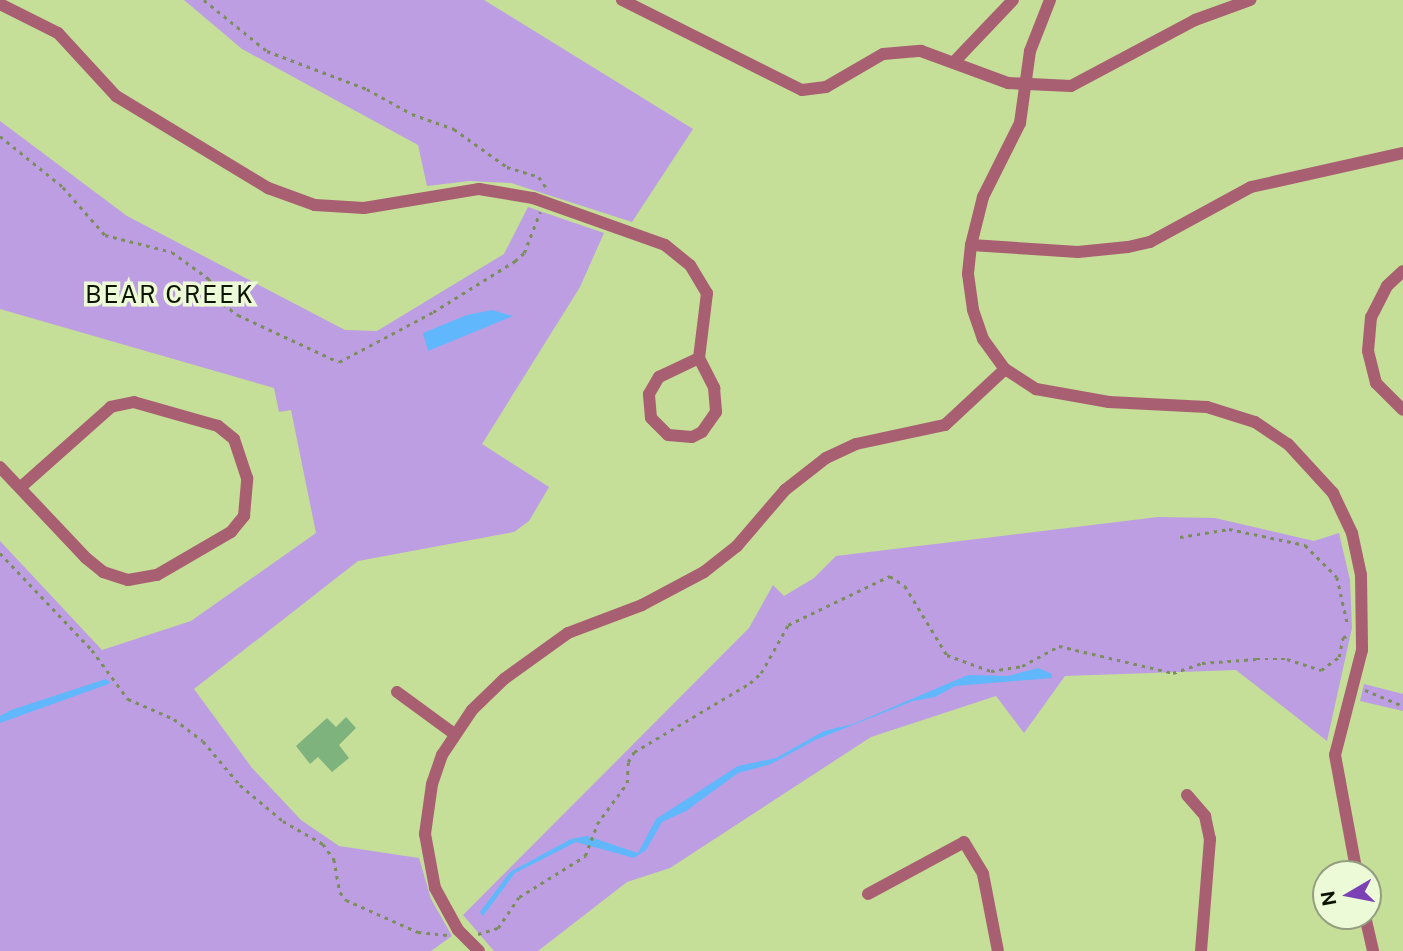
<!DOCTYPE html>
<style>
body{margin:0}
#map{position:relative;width:1403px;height:951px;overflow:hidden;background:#c5de98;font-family:"Public Sans",sans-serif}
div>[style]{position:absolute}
.green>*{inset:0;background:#bd9ee3}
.water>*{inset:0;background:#61b7fb}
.building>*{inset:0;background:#7eb37e}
.path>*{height:2.5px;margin-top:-1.25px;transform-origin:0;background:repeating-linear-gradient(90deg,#7a8d5b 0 3.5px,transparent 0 8.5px)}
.minor>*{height:12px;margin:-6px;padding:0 6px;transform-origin:6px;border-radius:6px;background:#a95f72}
span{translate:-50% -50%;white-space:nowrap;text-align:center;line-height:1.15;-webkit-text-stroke:7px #edfad7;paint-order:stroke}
.neighbourhood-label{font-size:24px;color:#0c1400;letter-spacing:2px}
.north{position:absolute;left:1312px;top:860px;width:70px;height:70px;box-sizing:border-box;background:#edfad7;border:2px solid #939e81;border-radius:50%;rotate:260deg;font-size:19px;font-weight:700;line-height:28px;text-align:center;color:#0c1400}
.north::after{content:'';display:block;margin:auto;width:24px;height:32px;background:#7d41b6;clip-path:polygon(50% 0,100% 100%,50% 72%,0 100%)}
</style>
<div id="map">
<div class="green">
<i style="clip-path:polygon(184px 0,484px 0,693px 129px,632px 222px,511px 183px,469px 181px,427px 186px,418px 145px,242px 49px)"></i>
<i style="clip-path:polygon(0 121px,127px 216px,345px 330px,377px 331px,504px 254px,528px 207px,604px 233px,580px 287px,482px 444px,549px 487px,529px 521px,514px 532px,358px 561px,194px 689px,252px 768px,301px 820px,339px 846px,419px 858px,431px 899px,452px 936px,431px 951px,0 951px,0 541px,102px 650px,191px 621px,316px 533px,291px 410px,279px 412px,274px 388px,0 309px)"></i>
<i style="clip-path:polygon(1158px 517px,1215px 518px,1314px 541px,1339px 533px,1350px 580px,1352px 628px,1327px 741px,1236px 670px,1065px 676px,1024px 733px,996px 696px,871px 737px,670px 868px,627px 882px,538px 951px,494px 951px,463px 915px,749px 628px,773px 585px,784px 596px,814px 578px,836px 556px)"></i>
<i style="clip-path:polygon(1364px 684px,1403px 694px,1403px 711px,1360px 701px)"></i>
</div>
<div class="water">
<i style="clip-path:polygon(492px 310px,513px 316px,428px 351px,423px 333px,467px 315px)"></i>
<i style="clip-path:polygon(1038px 668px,1052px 674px,1052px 678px,955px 686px,935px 697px,913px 701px,815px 740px,771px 764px,738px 773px,686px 811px,662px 822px,646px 850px,634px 858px,576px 842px,515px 873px,483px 916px,480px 912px,510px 872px,571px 839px,587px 836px,638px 853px,656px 819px,738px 766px,776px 758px,824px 731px,853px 724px,968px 675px,1008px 676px)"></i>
<i style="clip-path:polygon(106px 679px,111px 683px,0 723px,0 716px,11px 710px)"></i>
</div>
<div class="building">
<i style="clip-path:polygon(346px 717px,356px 728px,339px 745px,349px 758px,332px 772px,318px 757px,310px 764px,296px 746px,327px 718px,336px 727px)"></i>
</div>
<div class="path">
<i style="left:204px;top:0;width:81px;rotate:39deg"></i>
<i style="left:267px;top:51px;width:107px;rotate:20.8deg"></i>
<i style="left:367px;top:89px;width:51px;rotate:29.1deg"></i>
<i style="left:412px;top:114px;width:45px;rotate:19.7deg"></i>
<i style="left:454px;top:129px;width:65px;rotate:35.6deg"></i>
<i style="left:507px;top:167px;width:34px;rotate:17deg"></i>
<i style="left:539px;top:177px;width:14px;rotate:56deg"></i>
<i style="left:0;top:136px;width:81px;rotate:39deg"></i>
<i style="left:63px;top:187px;width:64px;rotate:48.8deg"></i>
<i style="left:105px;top:235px;width:69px;rotate:14.2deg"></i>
<i style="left:172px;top:252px;width:46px;rotate:36.1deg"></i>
<i style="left:209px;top:279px;width:29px;rotate:61deg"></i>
<i style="left:223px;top:304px;width:19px;rotate:36deg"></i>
<i style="left:238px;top:315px;width:111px;rotate:25deg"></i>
<i style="left:339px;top:362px;width:106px;rotate:-28deg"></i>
<i style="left:433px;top:312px;width:97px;rotate:-31.9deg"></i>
<i style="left:515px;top:261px;width:12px;rotate:-42deg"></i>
<i style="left:524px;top:253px;width:44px;rotate:-68.7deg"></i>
<i style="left:1180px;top:537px;width:50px;rotate:-9.3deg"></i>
<i style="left:1229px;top:529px;width:78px;rotate:11.9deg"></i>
<i style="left:1305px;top:545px;width:45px;rotate:45deg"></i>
<i style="left:1337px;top:577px;width:50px;rotate:77.3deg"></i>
<i style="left:0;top:553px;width:134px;rotate:46.5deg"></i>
<i style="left:92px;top:650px;width:61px;rotate:53.7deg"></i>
<i style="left:128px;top:699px;width:50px;rotate:23.5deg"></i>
<i style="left:174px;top:719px;width:36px;rotate:37deg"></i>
<i style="left:203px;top:741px;width:57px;rotate:49.9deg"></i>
<i style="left:240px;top:785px;width:56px;rotate:39.9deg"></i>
<i style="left:283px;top:821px;width:46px;rotate:29.9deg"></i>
<i style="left:323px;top:844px;width:19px;rotate:54deg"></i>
<i style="left:334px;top:859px;width:34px;rotate:80deg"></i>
<i style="left:340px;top:892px;width:10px;rotate:53deg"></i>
<i style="left:346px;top:900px;width:79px;rotate:24deg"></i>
<i style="left:418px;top:932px;width:29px;rotate:6deg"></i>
<i style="left:1365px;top:690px;width:41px;rotate:22.8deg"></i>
<i style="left:478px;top:934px;width:21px;rotate:-17deg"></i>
<i style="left:498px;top:928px;width:37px;rotate:-56deg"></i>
<i style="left:519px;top:897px;width:78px;rotate:-31.8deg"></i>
<i style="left:585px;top:856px;width:34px;rotate:-69deg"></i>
<i style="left:597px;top:824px;width:51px;rotate:-53.8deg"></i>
<i style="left:627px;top:783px;width:21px;rotate:-87deg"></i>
<i style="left:628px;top:762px;width:12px;rotate:-59deg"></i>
<i style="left:634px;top:752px;width:135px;rotate:-30.7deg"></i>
<i style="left:750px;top:683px;width:15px;rotate:-42deg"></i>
<i style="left:761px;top:673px;width:55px;rotate:-60.6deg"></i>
<i style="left:788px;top:625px;width:113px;rotate:-25.7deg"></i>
<i style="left:890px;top:576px;width:18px;rotate:34deg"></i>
<i style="left:905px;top:586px;width:81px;rotate:58.7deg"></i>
<i style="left:947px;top:655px;width:47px;rotate:20deg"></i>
<i style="left:991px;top:671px;width:31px;rotate:-9deg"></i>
<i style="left:1022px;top:666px;width:42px;rotate:-28.4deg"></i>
<i style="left:1059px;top:646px;width:117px;rotate:13.3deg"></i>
<i style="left:1173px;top:673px;width:31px;rotate:-19deg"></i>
<i style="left:1202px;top:663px;width:54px;rotate:-4.2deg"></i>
<i style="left:1256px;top:659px;width:31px"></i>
<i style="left:1287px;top:659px;width:36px;rotate:18deg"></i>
<i style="left:1321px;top:670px;width:22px;rotate:-36deg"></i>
<i style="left:1339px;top:657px;width:20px;rotate:-79deg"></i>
<i style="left:1343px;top:637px;width:6px;rotate:-9deg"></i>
</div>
<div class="minor">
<i style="left:622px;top:0;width:201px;rotate:26.6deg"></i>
<i style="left:802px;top:90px;width:24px;rotate:-7deg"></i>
<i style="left:826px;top:87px;width:66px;rotate:-30.1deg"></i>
<i style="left:883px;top:54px;width:38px;rotate:-5deg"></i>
<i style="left:921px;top:51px;width:93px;rotate:20.2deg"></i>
<i style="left:1008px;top:83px;width:63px;rotate:2.7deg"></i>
<i style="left:1071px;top:86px;width:140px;rotate:-28deg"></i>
<i style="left:1195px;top:20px;width:59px;rotate:-20deg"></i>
<i style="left:1050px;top:0;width:55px;rotate:111.4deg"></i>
<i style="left:1030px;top:51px;width:73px;rotate:97.9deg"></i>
<i style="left:1020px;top:123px;width:83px;rotate:116.6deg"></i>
<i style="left:983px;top:197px;width:49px;rotate:104deg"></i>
<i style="left:971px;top:245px;width:29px;rotate:96deg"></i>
<i style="left:968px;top:274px;width:36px;rotate:82deg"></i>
<i style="left:973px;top:310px;width:31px;rotate:71deg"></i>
<i style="left:983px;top:339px;width:37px;rotate:54deg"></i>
<i style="left:1005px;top:369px;width:37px;rotate:33deg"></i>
<i style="left:1036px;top:389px;width:74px;rotate:10.1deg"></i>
<i style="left:1109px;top:402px;width:98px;rotate:2.9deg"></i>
<i style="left:1207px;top:407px;width:50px;rotate:17.4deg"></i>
<i style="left:1255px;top:422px;width:40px;rotate:34deg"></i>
<i style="left:1288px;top:444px;width:67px;rotate:47.4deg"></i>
<i style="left:1333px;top:493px;width:44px;rotate:64.6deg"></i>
<i style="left:1352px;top:533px;width:43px;rotate:77.9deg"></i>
<i style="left:1361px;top:575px;width:75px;rotate:89.2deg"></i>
<i style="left:1362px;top:650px;width:108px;rotate:104.4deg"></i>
<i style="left:1335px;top:755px;width:121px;rotate:79.5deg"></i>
<i style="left:0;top:4px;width:65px;rotate:26.6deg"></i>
<i style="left:58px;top:33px;width:86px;rotate:47.4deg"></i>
<i style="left:116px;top:96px;width:178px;rotate:31.2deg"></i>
<i style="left:268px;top:188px;width:50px;rotate:19.9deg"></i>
<i style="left:315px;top:205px;width:49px;rotate:3.5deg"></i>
<i style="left:364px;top:208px;width:117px;rotate:-9.4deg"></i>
<i style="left:479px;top:189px;width:55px;rotate:9.5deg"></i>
<i style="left:533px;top:198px;width:140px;rotate:19.6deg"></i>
<i style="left:665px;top:245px;width:32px;rotate:39deg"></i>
<i style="left:690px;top:265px;width:33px;rotate:59deg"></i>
<i style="left:707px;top:293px;width:65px;rotate:97deg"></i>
<i style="left:955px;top:61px;width:84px;rotate:-46.4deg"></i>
<i style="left:971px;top:245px;width:107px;rotate:3.7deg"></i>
<i style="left:1078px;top:252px;width:50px;rotate:-5.7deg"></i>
<i style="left:1128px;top:247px;width:23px;rotate:-13deg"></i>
<i style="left:1150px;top:242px;width:115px;rotate:-28.6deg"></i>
<i style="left:1251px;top:187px;width:156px;rotate:-12.6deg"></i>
<i style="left:1403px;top:271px;width:22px;rotate:137deg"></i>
<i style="left:1387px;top:286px;width:35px;rotate:117deg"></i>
<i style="left:1371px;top:317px;width:34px;rotate:95deg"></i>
<i style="left:1368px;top:351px;width:33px;rotate:76deg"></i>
<i style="left:1376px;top:383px;width:38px;rotate:45deg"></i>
<i style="left:699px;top:358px;width:34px;rotate:63deg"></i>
<i style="left:714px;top:388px;width:24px;rotate:85deg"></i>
<i style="left:716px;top:412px;width:24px;rotate:125deg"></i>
<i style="left:702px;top:432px;width:11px;rotate:153deg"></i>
<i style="left:692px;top:437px;width:24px;rotate:-175deg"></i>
<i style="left:668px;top:435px;width:24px;rotate:-135deg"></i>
<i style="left:651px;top:418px;width:24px;rotate:-95deg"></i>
<i style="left:649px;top:394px;width:20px;rotate:-60deg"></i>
<i style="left:659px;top:377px;width:44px;rotate:-25.4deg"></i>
<i style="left:0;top:467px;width:125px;rotate:46.6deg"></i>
<i style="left:86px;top:558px;width:22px;rotate:39deg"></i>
<i style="left:103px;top:572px;width:26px;rotate:18deg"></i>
<i style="left:128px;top:580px;width:29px;rotate:-10deg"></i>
<i style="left:157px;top:575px;width:86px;rotate:-30.2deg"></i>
<i style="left:231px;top:532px;width:21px;rotate:-51deg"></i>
<i style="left:244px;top:516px;width:38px;rotate:-85deg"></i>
<i style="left:247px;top:478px;width:41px;rotate:-108.4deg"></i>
<i style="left:234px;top:439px;width:21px;rotate:-141deg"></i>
<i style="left:218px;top:426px;width:87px;rotate:-164.1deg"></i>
<i style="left:134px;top:402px;width:24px;rotate:168deg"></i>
<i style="left:111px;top:407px;width:120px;rotate:138.4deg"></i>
<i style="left:397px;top:692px;width:69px;rotate:36.2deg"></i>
<i style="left:1187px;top:795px;width:28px;rotate:49deg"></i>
<i style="left:1205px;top:816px;width:24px;rotate:78deg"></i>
<i style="left:1210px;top:839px;width:112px;rotate:94.6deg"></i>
<i style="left:868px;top:894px;width:109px;rotate:-28.4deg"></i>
<i style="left:964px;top:842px;width:37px;rotate:59deg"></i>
<i style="left:983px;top:874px;width:78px;rotate:79deg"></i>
<i style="left:1365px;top:916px;width:36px;rotate:77deg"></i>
<i style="left:479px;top:951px;width:30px;rotate:-135deg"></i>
<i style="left:458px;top:930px;width:48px;rotate:-118.7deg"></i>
<i style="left:435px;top:888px;width:55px;rotate:-100.5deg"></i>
<i style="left:425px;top:834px;width:50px;rotate:-82deg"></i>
<i style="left:432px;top:784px;width:31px;rotate:-71deg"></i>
<i style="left:442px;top:755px;width:54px;rotate:-56.3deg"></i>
<i style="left:472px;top:710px;width:45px;rotate:-44.1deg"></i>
<i style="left:504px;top:679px;width:79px;rotate:-35.7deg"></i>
<i style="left:568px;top:633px;width:79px;rotate:-20.7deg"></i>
<i style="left:642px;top:605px;width:70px;rotate:-28deg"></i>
<i style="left:704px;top:572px;width:42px;rotate:-38.2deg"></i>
<i style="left:737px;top:546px;width:74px;rotate:-49.4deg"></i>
<i style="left:785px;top:490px;width:52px;rotate:-38deg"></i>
<i style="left:826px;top:458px;width:33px;rotate:-25deg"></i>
<i style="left:856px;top:444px;width:91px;rotate:-12.1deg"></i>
<i style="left:945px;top:425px;width:82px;rotate:-43deg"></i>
</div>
<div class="neighbourhood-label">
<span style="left:170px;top:295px">BEAR CREEK</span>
</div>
<div class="north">N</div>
</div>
